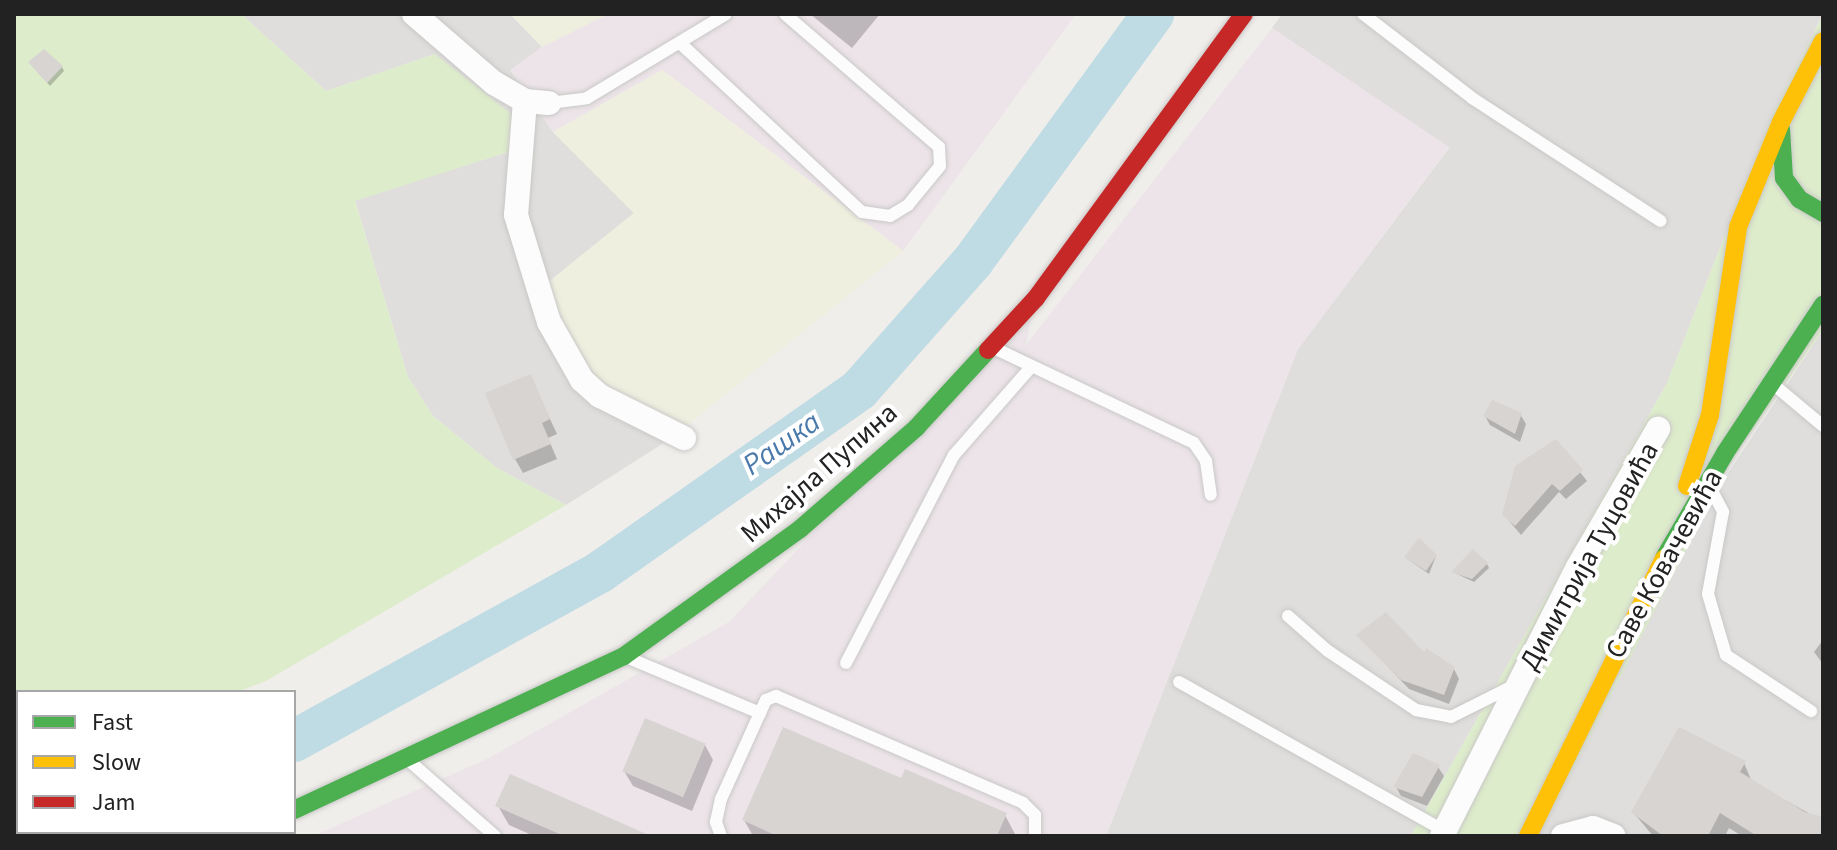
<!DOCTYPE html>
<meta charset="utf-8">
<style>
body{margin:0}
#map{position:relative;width:1837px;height:850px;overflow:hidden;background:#f0eeeb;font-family:"Source Sans 3",sans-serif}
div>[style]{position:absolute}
.residential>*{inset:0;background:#dfdedc}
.industrial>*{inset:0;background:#ede4e9}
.farmland>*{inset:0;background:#efefdf}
.grass>*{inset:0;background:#ddeccb}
.shadow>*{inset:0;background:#0003}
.river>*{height:42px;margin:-21px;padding:0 21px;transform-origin:21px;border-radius:21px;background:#bfdbe3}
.building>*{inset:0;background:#d7d4d2;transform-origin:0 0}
.roads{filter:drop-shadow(0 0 2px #c9c8c7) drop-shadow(0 0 2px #c9c8c7)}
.lane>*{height:12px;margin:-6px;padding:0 6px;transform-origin:6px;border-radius:6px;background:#fdfcfc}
.street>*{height:24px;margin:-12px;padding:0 12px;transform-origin:12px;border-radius:12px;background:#fdfcfc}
.fast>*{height:18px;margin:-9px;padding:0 9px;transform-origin:9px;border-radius:9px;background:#4caf50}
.slow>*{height:18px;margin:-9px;padding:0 9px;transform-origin:9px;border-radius:9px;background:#ffc107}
.jam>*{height:18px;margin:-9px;padding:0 9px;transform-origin:9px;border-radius:9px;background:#c62828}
span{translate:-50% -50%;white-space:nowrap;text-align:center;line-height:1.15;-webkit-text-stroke:8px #fff;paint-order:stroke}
.street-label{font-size:28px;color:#222}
.water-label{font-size:30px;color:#4a7aab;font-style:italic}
.frame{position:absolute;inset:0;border:16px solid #222;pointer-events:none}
.legend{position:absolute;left:16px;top:690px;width:280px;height:144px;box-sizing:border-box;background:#fff;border:2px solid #a7a7a7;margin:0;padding:10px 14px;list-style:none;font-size:24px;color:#222}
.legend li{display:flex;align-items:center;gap:16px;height:40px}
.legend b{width:40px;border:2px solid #a7a7a7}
</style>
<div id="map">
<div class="residential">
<i style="clip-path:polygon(241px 14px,510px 14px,542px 47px,511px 71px,553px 132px,634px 213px,531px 296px,670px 439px,566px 505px,497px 468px,433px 416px,408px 377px,355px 200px,508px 152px,435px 54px,326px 91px)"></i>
<i style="clip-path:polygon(1282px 14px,1823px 14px,1773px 113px,1667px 383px,1411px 836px,1106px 836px,1298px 349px,1449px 148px,1272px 28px)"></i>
<i style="clip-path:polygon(1823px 330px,1823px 836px,1539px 836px,1705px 508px)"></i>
</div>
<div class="industrial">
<i style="clip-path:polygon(608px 14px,1076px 14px,903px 251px,662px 70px,553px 132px,510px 70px,542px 47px)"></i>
<i style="clip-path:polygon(1272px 28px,1449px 147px,1298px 349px,1106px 836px,313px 836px,489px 758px,729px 622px,1036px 298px,1026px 345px)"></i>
</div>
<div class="farmland">
<i style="clip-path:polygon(510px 14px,608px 14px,542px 47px)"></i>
<i style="clip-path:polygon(662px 70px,903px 251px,670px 439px,582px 397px,531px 296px,634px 213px,553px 132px)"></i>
</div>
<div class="grass">
<i style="clip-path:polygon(14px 14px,241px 14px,326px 91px,435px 54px,514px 116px,508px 152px,355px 201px,408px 377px,433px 416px,497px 468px,566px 505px,266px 681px,237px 692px,18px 692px,14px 729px)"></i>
<i style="clip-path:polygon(1823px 15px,1823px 330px,1732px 460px,1539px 836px,1411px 836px,1667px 383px,1773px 113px)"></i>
</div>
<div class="shadow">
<i style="clip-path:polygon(810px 14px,880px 14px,852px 48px)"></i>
<i style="clip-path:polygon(33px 67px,62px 67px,64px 71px,50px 86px)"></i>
<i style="clip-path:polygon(530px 376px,557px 434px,548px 438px,557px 459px,523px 473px,515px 459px)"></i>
<i style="clip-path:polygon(1520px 414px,1526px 424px,1520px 442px,1490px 425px,1485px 416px)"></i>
<i style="clip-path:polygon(1556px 442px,1587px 481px,1566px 499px,1559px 492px,1521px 535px,1504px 515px)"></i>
<i style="clip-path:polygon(1436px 556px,1429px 574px,1406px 558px)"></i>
<i style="clip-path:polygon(1487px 564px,1489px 568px,1474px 582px,1453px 572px)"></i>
<i style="clip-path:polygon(1359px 636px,1454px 669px,1459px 679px,1449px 704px,1409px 689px)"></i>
<i style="clip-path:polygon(1823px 640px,1823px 664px,1814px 652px)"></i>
<i style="clip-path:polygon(705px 745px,713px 760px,692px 811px,633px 786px,624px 771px)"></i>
<i style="clip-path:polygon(1744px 763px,1752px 782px,1823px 821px,1823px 836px,1742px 836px,1729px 828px,1725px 836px,1653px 836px,1633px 812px)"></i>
<i style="clip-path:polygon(1438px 767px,1444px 776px,1427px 806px,1401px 796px,1396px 787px)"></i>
<i style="clip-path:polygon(902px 781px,1005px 815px,1016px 836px,753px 836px,744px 820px)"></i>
<i style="clip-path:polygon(498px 806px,646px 836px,534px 836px,509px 825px)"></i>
</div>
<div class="river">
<i style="left:294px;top:741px;width:350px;rotate:-28.9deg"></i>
<i style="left:600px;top:572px;width:317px;rotate:-35.1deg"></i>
<i style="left:859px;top:390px;width:172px;rotate:-48.5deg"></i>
<i style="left:973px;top:261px;width:306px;rotate:-53.9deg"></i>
<i style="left:14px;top:804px;width:4px"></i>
</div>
<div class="building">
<i style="clip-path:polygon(44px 49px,63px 66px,47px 83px,28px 62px)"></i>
<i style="clip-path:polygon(531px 374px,550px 419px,542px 423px,551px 444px,513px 460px,485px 393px)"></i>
<i style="clip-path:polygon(1492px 400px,1522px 413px,1515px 434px,1483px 416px)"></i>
<i style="clip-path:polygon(1556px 439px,1583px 470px,1560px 491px,1552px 484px,1515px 526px,1502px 515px,1515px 466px)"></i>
<i style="clip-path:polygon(1419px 538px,1437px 555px,1426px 571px,1404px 557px)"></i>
<i style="clip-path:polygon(1473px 549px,1488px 563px,1472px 579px,1451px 572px)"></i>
<i style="clip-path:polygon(1386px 612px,1424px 652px,1426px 648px,1455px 667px,1444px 695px,1401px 680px,1356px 635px)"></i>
<i style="left:645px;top:718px;width:66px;height:58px;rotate:23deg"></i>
<i style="clip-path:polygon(783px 727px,901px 778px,905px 769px,1007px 813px,997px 836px,777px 836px,742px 820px)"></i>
<i style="clip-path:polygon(1679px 727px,1746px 761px,1740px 772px,1805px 812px,1823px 817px,1823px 836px,1757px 836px,1720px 813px,1708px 836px,1663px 836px,1631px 812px)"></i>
<i style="clip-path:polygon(1413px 753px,1440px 765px,1422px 797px,1393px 787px)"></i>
<i style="clip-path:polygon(510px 774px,651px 836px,564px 836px,495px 806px)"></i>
</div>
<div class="roads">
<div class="lane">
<i style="left:1363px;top:14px;width:138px;rotate:37.6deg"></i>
<i style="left:1472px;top:98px;width:225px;rotate:33.1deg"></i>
<i style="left:680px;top:43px;width:248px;rotate:42.9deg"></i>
<i style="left:862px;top:212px;width:28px;rotate:8deg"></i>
<i style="left:890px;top:216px;width:21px;rotate:-31deg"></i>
<i style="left:908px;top:205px;width:50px;rotate:-50.6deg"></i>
<i style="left:940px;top:166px;width:19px;rotate:-93deg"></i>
<i style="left:939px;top:147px;width:203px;rotate:-139.2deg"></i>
<i style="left:549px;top:103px;width:38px;rotate:-7deg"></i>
<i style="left:587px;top:98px;width:162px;rotate:-31.1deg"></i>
<i style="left:994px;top:348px;width:221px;rotate:25.4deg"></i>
<i style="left:1194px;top:443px;width:22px;rotate:56deg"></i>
<i style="left:1206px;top:461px;width:34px;rotate:82deg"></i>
<i style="left:1774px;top:385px;width:64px;rotate:39.9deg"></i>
<i style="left:1711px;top:489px;width:26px;rotate:62deg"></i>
<i style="left:1723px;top:512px;width:83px;rotate:100.4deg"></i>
<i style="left:1708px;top:594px;width:64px;rotate:73.6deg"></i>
<i style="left:1726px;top:655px;width:102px;rotate:33.4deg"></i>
<i style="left:1288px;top:616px;width:53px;rotate:41.2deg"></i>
<i style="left:1328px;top:651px;width:106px;rotate:33.8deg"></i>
<i style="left:1416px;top:710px;width:36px;rotate:11deg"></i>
<i style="left:1451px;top:717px;width:69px;rotate:-26.6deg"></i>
<i style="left:631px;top:659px;width:140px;rotate:22.7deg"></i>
<i style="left:846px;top:663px;width:234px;rotate:-62.6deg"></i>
<i style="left:954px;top:455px;width:118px;rotate:-48.8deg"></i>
<i style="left:1179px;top:682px;width:305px;rotate:29.3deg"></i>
<i style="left:407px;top:759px;width:117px;rotate:41.2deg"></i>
<i style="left:721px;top:836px;width:15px;rotate:-110deg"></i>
<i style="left:716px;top:822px;width:24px;rotate:-78deg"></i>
<i style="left:721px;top:799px;width:109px;rotate:-65.6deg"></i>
<i style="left:766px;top:700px;width:11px;rotate:-22deg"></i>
<i style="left:776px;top:696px;width:269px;rotate:23.4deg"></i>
<i style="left:1023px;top:803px;width:17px;rotate:45deg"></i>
<i style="left:1035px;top:815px;width:21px;rotate:90deg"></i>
</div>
<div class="street">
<i style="left:414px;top:14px;width:106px;rotate:40.8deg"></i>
<i style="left:494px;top:83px;width:36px;rotate:30deg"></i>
<i style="left:525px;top:101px;width:24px;rotate:5deg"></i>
<i style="left:525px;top:101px;width:114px;rotate:94.5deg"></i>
<i style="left:516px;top:215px;width:112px;rotate:72.9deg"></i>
<i style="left:549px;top:322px;width:67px;rotate:60.4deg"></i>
<i style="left:582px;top:380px;width:24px;rotate:42deg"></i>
<i style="left:600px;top:396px;width:94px;rotate:26.6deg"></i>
<i style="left:1442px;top:836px;width:301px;rotate:-63.2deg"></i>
<i style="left:1578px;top:567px;width:160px;rotate:-59.9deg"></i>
<i style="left:1563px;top:836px;width:31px;rotate:-15deg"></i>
<i style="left:1593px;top:828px;width:22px;rotate:21deg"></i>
</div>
<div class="fast">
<i style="left:1781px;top:129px;width:49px;rotate:86.5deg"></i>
<i style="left:1784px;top:178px;width:26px;rotate:54deg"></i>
<i style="left:1799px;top:199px;width:28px;rotate:30deg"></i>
<i style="left:1664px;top:558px;width:121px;rotate:-59.8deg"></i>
<i style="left:1725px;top:453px;width:178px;rotate:-56.5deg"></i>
<i style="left:294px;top:810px;width:364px;rotate:-25deg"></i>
<i style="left:624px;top:656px;width:217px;rotate:-35.8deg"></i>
<i style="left:800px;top:529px;width:154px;rotate:-41deg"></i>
<i style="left:916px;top:428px;width:106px;rotate:-47.3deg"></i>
</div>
<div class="slow">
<i style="left:1687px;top:486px;width:75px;rotate:-72.1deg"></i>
<i style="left:1710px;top:415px;width:190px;rotate:-81.5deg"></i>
<i style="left:1738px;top:227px;width:113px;rotate:-67.7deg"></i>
<i style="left:1781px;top:122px;width:91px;rotate:-62.6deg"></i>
<i style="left:238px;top:836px;width:9px;rotate:-27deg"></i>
<i style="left:1528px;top:836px;width:309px;rotate:-63.9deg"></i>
</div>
<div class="jam">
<i style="left:988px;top:350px;width:71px;rotate:-47.3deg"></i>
<i style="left:1036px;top:298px;width:352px;rotate:-53.8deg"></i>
</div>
</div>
<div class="street-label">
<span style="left:819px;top:473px;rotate:-41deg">Михајла Пупина</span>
<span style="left:1589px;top:556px;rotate:-61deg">Димитрија Туцовића</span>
<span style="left:1664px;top:564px;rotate:-61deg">Саве Ковачевића</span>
</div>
<div class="water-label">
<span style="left:782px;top:444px;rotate:-35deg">Рашка</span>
</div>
<div class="frame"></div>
<ul class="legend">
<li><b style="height:10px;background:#4caf50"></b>Fast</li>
<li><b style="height:10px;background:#ffc107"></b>Slow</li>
<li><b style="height:10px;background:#c62828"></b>Jam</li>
</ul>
</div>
